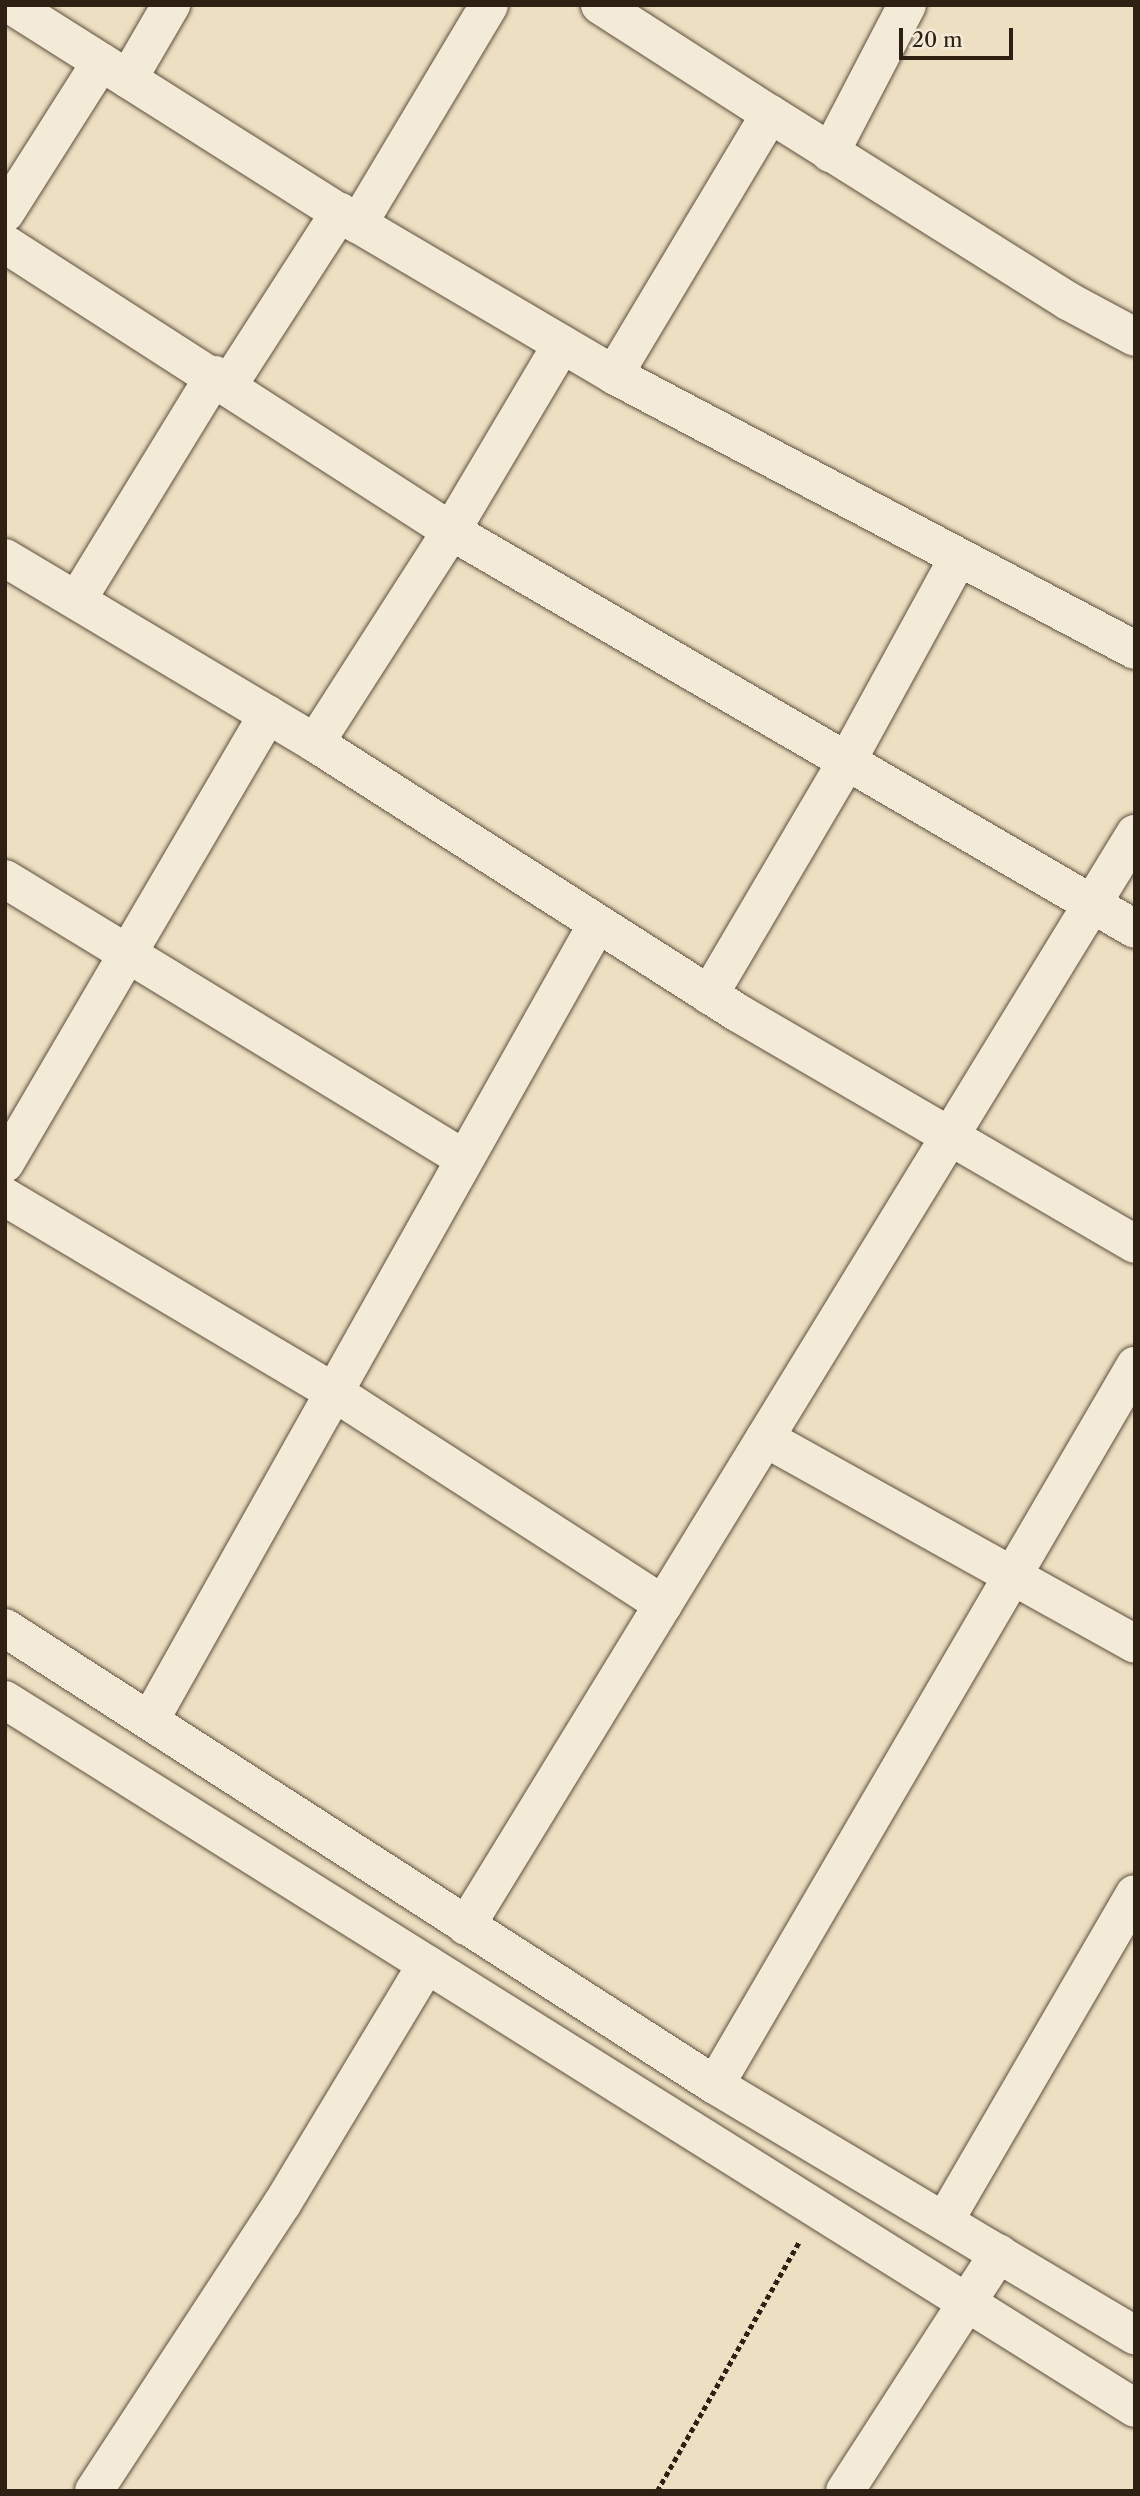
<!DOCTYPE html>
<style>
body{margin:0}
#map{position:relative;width:1140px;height:2496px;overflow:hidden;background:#eddfc1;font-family:"Libre Caslon Text",serif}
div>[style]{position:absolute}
.path>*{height:4.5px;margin-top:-2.25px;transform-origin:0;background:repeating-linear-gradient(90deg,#2e2114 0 5px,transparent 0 8.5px)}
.roads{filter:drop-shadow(0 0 2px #5e503f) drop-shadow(0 0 2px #5e503f)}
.minor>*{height:38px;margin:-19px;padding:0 19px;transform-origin:19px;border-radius:19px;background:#f3ead7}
.secondary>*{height:38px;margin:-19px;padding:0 19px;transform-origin:19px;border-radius:19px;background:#f3ead7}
span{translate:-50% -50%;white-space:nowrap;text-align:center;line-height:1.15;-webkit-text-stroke:5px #f3ead7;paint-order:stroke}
.frame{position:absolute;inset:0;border:7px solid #2e2114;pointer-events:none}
.scale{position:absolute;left:899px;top:28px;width:114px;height:32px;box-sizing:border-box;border:4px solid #2e2114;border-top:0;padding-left:9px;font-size:21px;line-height:24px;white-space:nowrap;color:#2e2114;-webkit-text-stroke:5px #f3ead7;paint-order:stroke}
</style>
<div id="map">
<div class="path">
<i style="left:657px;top:2491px;width:287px;rotate:-60.3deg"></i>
</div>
<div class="roads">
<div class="minor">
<i style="left:11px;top:5px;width:410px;rotate:32.3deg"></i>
<i style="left:358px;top:224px;width:297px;rotate:30.5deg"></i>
<i style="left:614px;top:375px;width:589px;rotate:27.83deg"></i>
<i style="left:600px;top:5px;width:202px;rotate:32.7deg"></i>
<i style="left:770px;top:114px;width:304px;rotate:120.9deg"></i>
<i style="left:128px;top:79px;width:86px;rotate:-59.8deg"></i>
<i style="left:770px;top:114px;width:352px;rotate:32.1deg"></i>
<i style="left:1068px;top:301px;width:76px;rotate:28.2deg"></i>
<i style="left:830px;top:153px;width:167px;rotate:-62.5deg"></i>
<i style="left:5px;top:213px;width:179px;rotate:-57.6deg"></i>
<i style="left:358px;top:224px;width:255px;rotate:-59.1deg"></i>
<i style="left:5px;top:244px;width:530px;rotate:32.76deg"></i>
<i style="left:451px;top:531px;width:791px;rotate:30.19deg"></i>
<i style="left:229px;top:384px;width:205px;rotate:-57.2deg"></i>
<i style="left:5px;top:558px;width:361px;rotate:30.8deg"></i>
<i style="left:315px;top:743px;width:502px;rotate:32.55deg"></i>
<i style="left:738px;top:1013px;width:459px;rotate:30.2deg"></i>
<i style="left:77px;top:600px;width:264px;rotate:-58.5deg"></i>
<i style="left:315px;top:743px;width:252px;rotate:-57.3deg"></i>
<i style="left:451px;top:531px;width:217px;rotate:-59.3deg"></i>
<i style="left:5px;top:879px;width:536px;rotate:31.35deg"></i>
<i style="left:709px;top:995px;width:272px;rotate:-59.5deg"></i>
<i style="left:847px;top:761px;width:231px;rotate:-61.3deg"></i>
<i style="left:5px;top:1163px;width:520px;rotate:-59.64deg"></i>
<i style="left:5px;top:1197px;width:380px;rotate:30.7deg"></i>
<i style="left:332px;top:1391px;width:394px;rotate:32.8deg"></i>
<i style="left:765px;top:1438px;width:423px;rotate:29.1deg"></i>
<i style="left:150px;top:1720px;width:911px;rotate:-60.68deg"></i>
<i style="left:466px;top:1926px;width:1281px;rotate:-58.51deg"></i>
<i style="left:715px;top:2085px;width:833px;rotate:-59.71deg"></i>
<i style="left:945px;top:2220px;width:377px;rotate:-59.8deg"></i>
<i style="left:94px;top:2491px;width:343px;rotate:-56.8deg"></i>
<i style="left:282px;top:2204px;width:280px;rotate:-58.9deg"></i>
<i style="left:845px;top:2491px;width:283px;rotate:-57.1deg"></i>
</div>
<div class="secondary">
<i style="left:5px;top:1628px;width:844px;rotate:32.77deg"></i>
<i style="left:715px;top:2085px;width:489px;rotate:30.8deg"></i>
<i style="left:5px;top:1700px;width:1333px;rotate:32.07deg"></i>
</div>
</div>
<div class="frame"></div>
<div class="scale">20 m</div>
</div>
